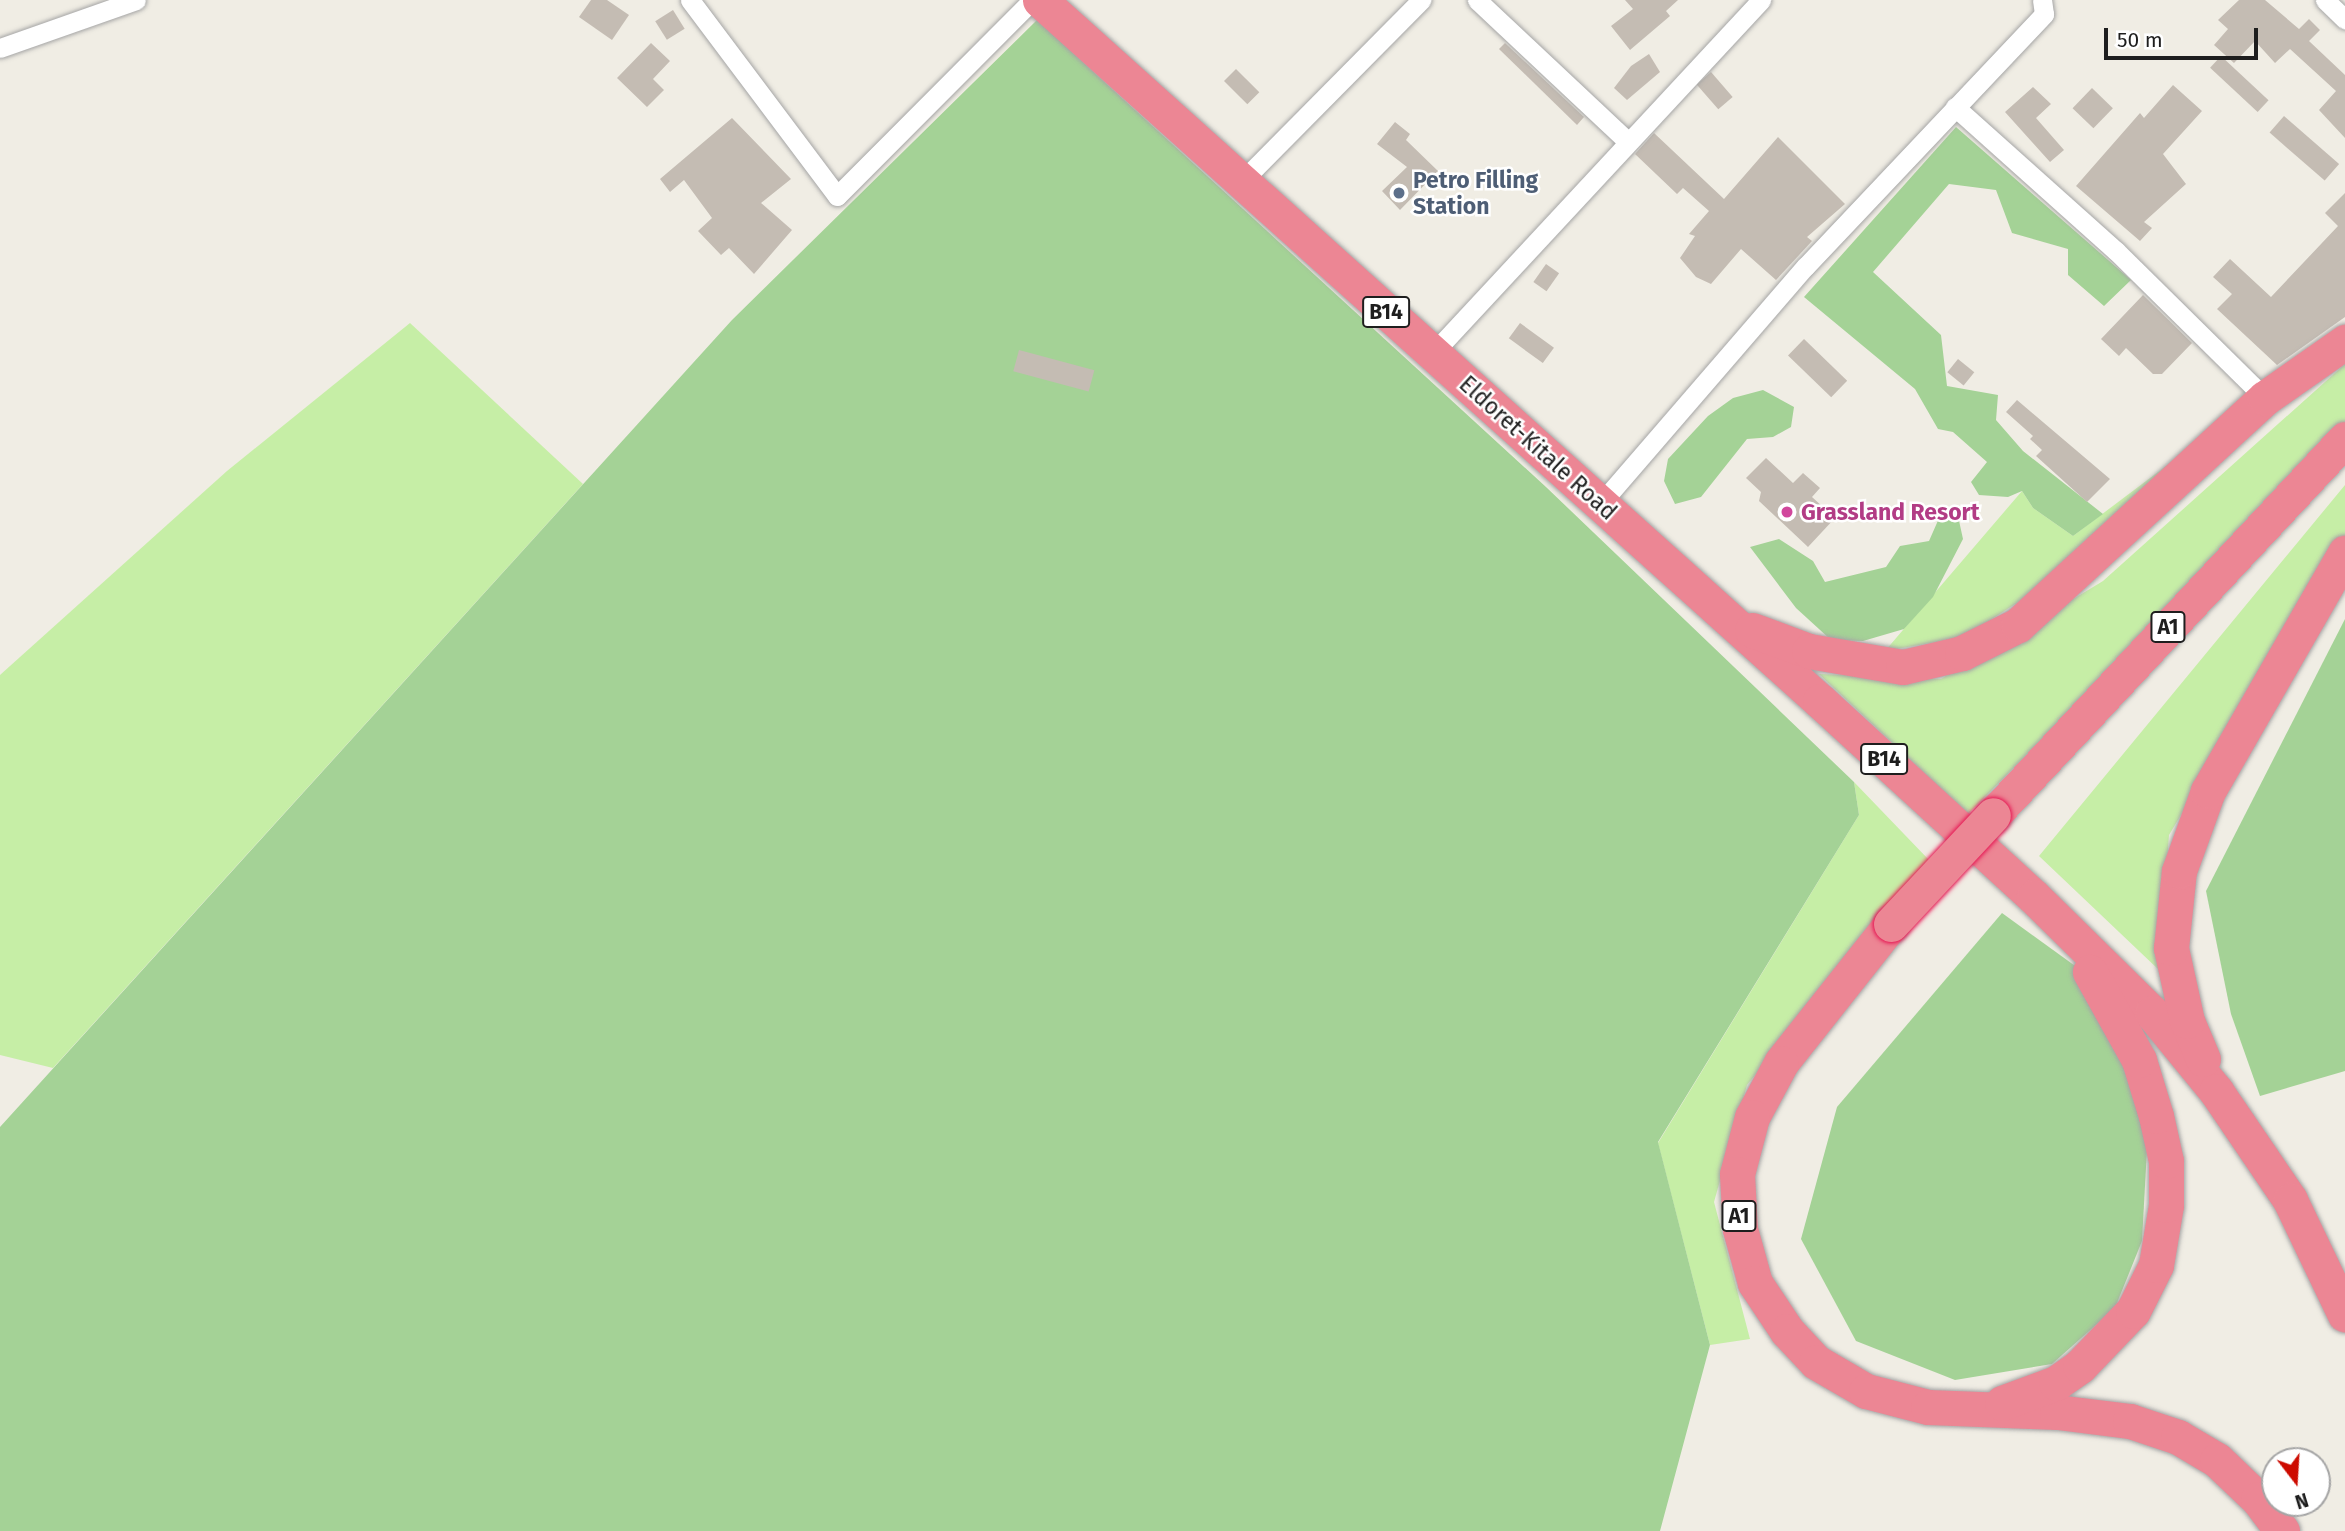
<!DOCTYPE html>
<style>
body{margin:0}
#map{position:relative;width:2345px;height:1531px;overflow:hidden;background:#f0ede4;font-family:"Fira Sans",sans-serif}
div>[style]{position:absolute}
.grass>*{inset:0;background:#c6eea6}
.forest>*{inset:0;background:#a4d296}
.building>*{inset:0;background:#c4bcb3;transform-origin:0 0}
.roads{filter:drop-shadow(0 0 2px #a5a5a5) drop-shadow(0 0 2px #a5a5a5)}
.street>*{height:19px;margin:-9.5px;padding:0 9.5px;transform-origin:9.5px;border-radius:9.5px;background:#fff}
.highway>*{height:35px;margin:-17.5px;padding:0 17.5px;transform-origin:17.5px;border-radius:17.5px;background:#ec8694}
.bridges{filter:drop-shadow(0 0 2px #e61854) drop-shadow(0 0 2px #e61854)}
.highway-bridge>*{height:35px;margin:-17.5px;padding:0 17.5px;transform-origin:17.5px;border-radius:17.5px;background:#ec8694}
.dots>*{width:19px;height:19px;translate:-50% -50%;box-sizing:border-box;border:4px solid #fff;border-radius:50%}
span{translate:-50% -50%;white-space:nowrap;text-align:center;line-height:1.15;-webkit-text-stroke:5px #fff;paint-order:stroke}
.shield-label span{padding:2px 5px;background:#fff;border:2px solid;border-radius:5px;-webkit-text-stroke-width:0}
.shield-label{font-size:21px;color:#1e1e1e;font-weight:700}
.service-label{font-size:23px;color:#4e5e75;font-weight:700}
.left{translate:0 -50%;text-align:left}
.street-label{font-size:23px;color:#1e1e1e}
.hotel-label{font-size:23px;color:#b23c85;font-weight:700}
.north{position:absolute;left:2261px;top:1447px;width:70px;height:70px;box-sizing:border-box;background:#fff;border:2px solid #a5a5a5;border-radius:50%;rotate:163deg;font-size:19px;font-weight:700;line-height:28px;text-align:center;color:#1e1e1e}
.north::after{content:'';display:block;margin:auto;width:24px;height:32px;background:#cd0b00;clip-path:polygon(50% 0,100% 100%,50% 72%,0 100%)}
.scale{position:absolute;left:2104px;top:28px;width:154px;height:32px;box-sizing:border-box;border:4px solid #1e1e1e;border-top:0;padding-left:9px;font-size:21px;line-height:24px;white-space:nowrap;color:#1e1e1e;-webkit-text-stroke:5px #fff;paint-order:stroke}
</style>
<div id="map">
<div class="grass">
<i style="clip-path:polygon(410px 323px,583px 484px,53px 1068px,0 1055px,0 675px,227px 471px)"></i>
<i style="clip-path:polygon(2345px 364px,2345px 432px,1968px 814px,1819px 674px,1941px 679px,2103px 581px)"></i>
<i style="clip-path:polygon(2170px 463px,2026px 597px,1964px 637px,1885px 651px,2022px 491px,2033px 508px,2073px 536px)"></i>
<i style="clip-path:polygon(2345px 485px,2345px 540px,2169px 835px,2159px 970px,2039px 856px)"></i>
<i style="clip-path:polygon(1854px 782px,1929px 860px,1747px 1085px,1714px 1202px,1750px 1339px,1710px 1345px,1658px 1143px,1859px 815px)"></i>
</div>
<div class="forest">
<i style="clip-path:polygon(1037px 20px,1546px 487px,1854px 782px,1859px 815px,1658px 1142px,1710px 1345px,1660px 1531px,0 1531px,0 1127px,732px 320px)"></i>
<i style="clip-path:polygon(1956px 127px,2131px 280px,2104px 306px,2068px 275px,2068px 249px,2012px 233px,1996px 190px,1949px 184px,1873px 272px,1941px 335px,1947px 386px,1998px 395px,1996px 420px,2023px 451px,2103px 514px,2073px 536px,2033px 508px,2022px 491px,2008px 497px,1979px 495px,1971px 482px,1987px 462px,1953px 432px,1938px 429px,1915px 389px,1804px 297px)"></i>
<i style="clip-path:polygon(1763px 390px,1794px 407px,1791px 427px,1773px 437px,1747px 439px,1701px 497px,1675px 504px,1664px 481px,1668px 459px,1708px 416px,1733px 398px)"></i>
<i style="clip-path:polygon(1940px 516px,1958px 516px,1963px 539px,1933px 597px,1904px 629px,1863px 641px,1831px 640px,1796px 608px,1750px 547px,1779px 539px,1813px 561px,1825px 582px,1886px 567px,1900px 546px,1929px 541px)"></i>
<i style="clip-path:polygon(2345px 619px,2345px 1071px,2260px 1096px,2231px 1014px,2206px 891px)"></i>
<i style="clip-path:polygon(2002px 913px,2078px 968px,2131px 1075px,2147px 1149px,2142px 1241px,2115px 1308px,2052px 1364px,1955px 1380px,1856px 1341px,1801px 1239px,1837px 1107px)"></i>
</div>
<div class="building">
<i style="clip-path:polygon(591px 0,607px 0,629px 15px,612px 40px,579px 17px)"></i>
<i style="clip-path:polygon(1625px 0,1678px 0,1666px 11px,1670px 16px,1630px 50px,1611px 26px,1633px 9px)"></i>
<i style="clip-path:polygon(2239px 0,2265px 0,2299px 29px,2309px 19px,2320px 30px,2309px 41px,2345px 75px,2345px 138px,2319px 110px,2336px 91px,2290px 49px,2275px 63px,2255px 41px,2234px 63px,2214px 45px,2228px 29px,2218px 20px)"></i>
<i style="left:673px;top:10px;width:22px;height:21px;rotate:58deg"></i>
<i style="clip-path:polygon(651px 43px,670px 61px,653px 79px,664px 90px,647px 107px,617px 78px)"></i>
<i style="clip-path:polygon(1505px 43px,1584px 117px,1577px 125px,1499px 49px)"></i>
<i style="clip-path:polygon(1649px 54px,1660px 72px,1627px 100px,1614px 88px,1631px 66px)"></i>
<i style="left:2221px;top:56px;width:65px;height:16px;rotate:43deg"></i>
<i style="left:1236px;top:69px;width:33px;height:17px;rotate:45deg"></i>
<i style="left:1711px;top:72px;width:33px;height:19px;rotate:49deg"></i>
<i style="clip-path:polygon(2173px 85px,2202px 111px,2163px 154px,2186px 184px,2144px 222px,2152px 228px,2140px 241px,2076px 186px,2140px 113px,2144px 118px)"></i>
<i style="clip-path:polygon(2033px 87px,2051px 104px,2036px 118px,2064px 150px,2050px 162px,2005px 112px)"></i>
<i style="left:2092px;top:88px;width:29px;height:28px;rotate:44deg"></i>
<i style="left:2284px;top:116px;width:73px;height:22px;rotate:41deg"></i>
<i style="clip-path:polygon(732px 118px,791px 179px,761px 203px,792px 230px,754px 274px,729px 248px,721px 255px,698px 231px,712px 218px,684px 180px,670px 192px,660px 179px)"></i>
<i style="clip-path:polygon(1395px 122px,1410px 134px,1406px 140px,1438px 171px,1400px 210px,1382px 191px,1407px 167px,1377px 144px)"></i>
<i style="clip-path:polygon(1654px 133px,1724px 199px,1778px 137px,1845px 204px,1807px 237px,1812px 241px,1776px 280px,1741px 249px,1711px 284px,1696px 277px,1680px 258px,1695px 236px,1689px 234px,1709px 211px,1683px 188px,1677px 194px,1635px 154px)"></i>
<i style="clip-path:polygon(2345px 193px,2345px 317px,2277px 365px,2217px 309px,2232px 294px,2213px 277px,2230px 259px,2271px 297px,2338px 226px,2325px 213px)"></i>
<i style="left:1546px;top:264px;width:16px;height:22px;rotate:35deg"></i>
<i style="clip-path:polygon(2143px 295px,2192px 343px,2162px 374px,2153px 374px,2126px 348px,2119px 356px,2101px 339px)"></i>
<i style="left:1520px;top:323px;width:42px;height:19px;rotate:36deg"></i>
<i style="left:1804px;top:339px;width:60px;height:23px;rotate:44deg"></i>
<i style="left:1019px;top:350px;width:78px;height:22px;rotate:15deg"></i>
<i style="left:1958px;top:359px;width:21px;height:17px;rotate:39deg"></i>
<i style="clip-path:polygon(2017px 400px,2110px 479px,2087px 502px,2036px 456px,2042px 450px,2030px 439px,2033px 436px,2006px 412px)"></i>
<i style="clip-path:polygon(1766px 458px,1793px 483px,1803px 473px,1820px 488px,1812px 497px,1835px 518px,1808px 547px,1759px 501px,1761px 492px,1746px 478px)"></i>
</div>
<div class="roads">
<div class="street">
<i style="left:690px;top:0;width:245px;rotate:53.1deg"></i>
<i style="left:837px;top:196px;width:276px;rotate:-45.1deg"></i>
<i style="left:1477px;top:0;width:206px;rotate:43.2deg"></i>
<i style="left:2325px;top:0;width:28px;rotate:44deg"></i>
<i style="left:0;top:48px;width:144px;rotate:-19.4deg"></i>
<i style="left:1955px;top:107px;width:216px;rotate:41.8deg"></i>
<i style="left:2116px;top:251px;width:209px;rotate:44.6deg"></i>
<i style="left:1242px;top:181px;width:255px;rotate:-45.3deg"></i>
<i style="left:1433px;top:353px;width:482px;rotate:-47.1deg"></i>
<i style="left:1601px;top:503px;width:312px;rotate:-49.2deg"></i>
<i style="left:1805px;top:267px;width:348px;rotate:-46.6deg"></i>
<i style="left:2044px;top:14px;width:14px;rotate:-98deg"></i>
</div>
<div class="highway">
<i style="left:1040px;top:0;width:1049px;rotate:41.95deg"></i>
<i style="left:1820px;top:701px;width:290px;rotate:42.5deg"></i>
<i style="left:2034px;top:897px;width:165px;rotate:44.5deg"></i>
<i style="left:2152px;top:1013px;width:101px;rotate:50.6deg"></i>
<i style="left:2216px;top:1091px;width:132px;rotate:55.8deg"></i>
<i style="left:2290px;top:1200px;width:127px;rotate:64.4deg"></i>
<i style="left:1752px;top:630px;width:61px;rotate:20.2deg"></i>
<i style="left:1809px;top:651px;width:95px;rotate:9.7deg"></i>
<i style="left:1903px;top:667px;width:61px;rotate:-13.3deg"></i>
<i style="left:1962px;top:653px;width:63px;rotate:-26.6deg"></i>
<i style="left:2018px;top:625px;width:335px;rotate:-42.6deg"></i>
<i style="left:2265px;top:398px;width:98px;rotate:-35deg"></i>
<i style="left:1993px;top:815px;width:515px;rotate:-46.89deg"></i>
<i style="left:1891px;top:924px;width:177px;rotate:128.4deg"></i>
<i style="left:1781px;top:1063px;width:61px;rotate:118.2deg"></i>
<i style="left:1752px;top:1117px;width:59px;rotate:104.7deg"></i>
<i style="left:1737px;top:1174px;width:55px;rotate:86.9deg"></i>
<i style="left:1740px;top:1229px;width:56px;rotate:74.5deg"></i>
<i style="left:1755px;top:1283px;width:58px;rotate:56.3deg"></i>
<i style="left:1787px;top:1331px;width:42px;rotate:46.9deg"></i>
<i style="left:1816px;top:1362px;width:58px;rotate:30.1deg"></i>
<i style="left:1866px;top:1391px;width:64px;rotate:14.5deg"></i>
<i style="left:1928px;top:1407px;width:129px;rotate:2.2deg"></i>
<i style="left:2057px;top:1412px;width:74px;rotate:7deg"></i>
<i style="left:2130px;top:1421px;width:51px;rotate:18.4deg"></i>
<i style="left:2178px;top:1437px;width:45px;rotate:30.5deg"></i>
<i style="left:2217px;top:1460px;width:57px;rotate:43.6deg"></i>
<i style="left:2258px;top:1499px;width:40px;rotate:53deg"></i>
<i style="left:2203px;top:1059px;width:41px;rotate:-112.8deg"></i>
<i style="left:2187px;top:1021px;width:75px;rotate:-102.4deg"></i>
<i style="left:2171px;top:948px;width:77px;rotate:-84.1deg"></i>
<i style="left:2179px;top:871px;width:85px;rotate:-70.1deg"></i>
<i style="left:2208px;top:791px;width:275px;rotate:-60.1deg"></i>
<i style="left:2002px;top:1403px;width:58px;rotate:-20.3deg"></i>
<i style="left:2056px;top:1383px;width:29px;rotate:-35deg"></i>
<i style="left:2080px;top:1366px;width:76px;rotate:-46.1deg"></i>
<i style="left:2133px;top:1311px;width:51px;rotate:-63.4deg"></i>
<i style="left:2156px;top:1265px;width:61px;rotate:-80.5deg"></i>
<i style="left:2166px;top:1205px;width:44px;rotate:-90deg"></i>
<i style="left:2166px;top:1161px;width:46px;rotate:-102.5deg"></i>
<i style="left:2156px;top:1116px;width:59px;rotate:-106.9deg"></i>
<i style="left:2139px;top:1060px;width:101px;rotate:-119.1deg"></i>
</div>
</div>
<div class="bridges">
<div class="highway-bridge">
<i style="left:1891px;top:924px;width:149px;rotate:-46.9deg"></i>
</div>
</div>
<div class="dots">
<i style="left:1399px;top:193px;background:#5c6f8a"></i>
<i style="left:1787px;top:512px;background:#d1479c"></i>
</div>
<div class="shield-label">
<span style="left:1386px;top:312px">B14</span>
<span style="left:2168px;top:627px">A1</span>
<span style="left:1884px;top:759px">B14</span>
<span style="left:1739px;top:1216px">A1</span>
</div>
<div class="service-label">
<span class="left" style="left:1413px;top:193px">Petro Filling<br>Station</span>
</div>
<div class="street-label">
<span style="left:1538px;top:448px;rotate:42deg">Eldoret-Kitale Road</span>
</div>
<div class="hotel-label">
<span class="left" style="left:1801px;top:512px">Grassland Resort</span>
</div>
<div class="north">N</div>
<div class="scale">50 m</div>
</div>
